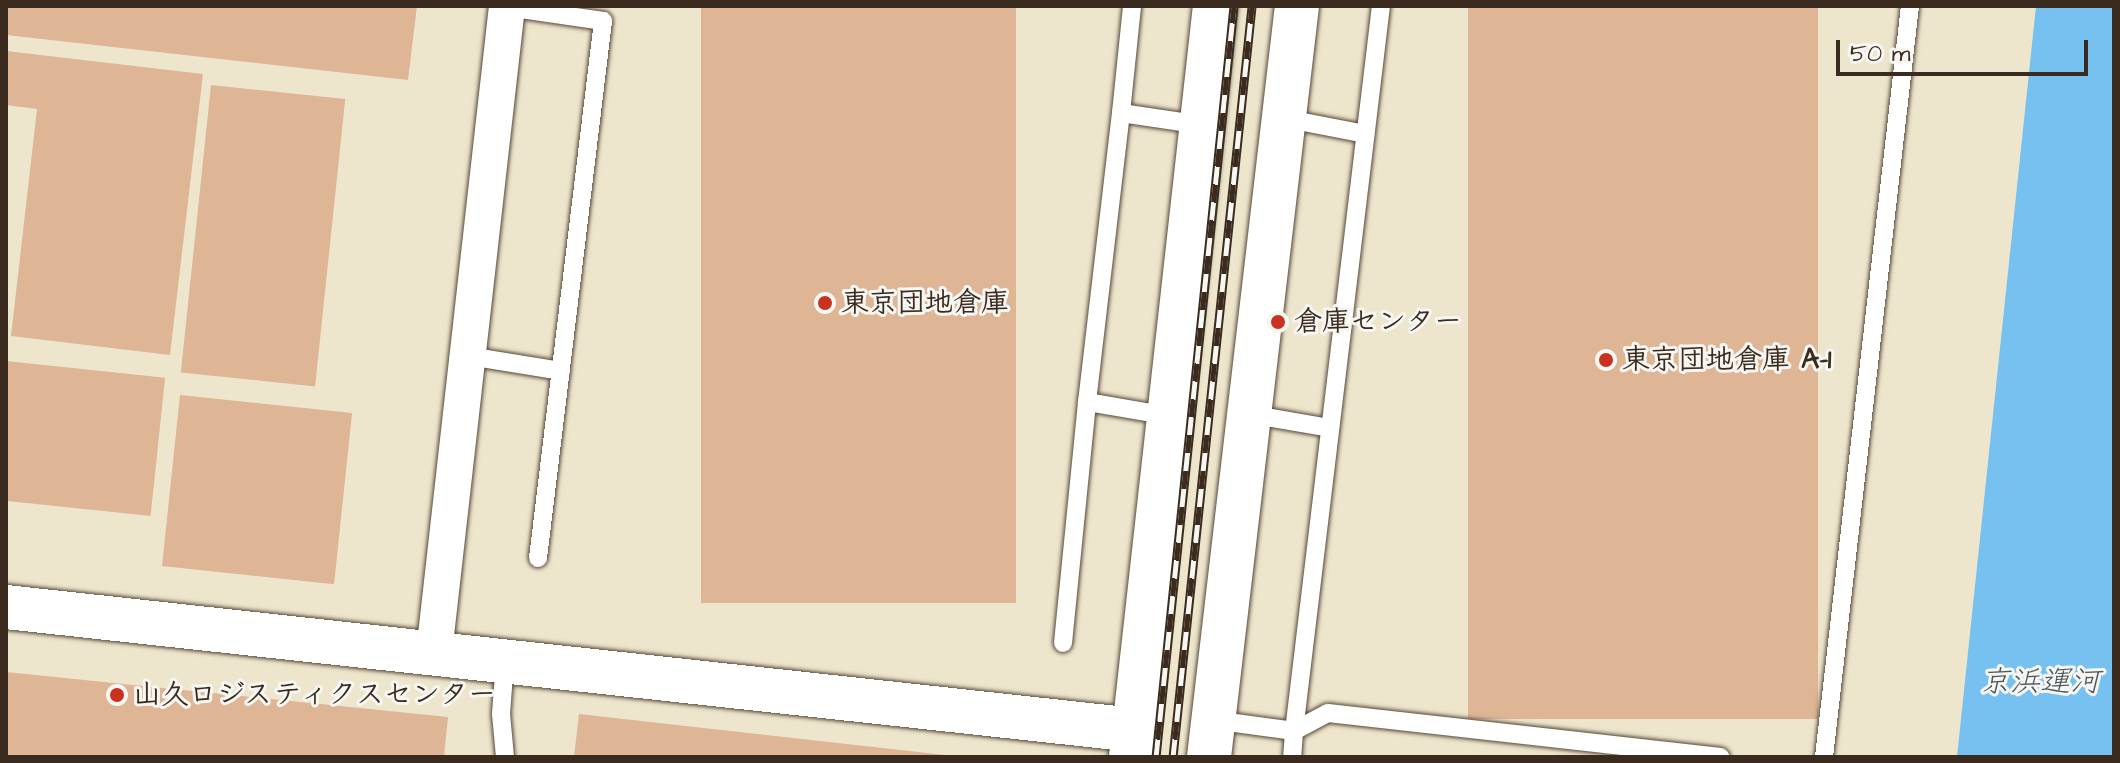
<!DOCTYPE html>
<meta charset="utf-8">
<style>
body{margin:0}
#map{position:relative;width:2120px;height:763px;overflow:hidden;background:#ede6cc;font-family:"Architects Daughter","Klee One",sans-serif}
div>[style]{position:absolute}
.water>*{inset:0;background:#76c1ef}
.building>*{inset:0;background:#deb696;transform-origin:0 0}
.roads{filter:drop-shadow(0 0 2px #564638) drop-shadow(0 0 2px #564638)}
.service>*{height:18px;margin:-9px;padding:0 9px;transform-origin:9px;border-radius:9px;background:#fff}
.minor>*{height:36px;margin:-18px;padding:0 18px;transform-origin:18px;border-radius:18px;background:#fff}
.tertiary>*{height:44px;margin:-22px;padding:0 22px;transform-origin:22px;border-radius:22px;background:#fff}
.rail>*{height:9px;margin-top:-4.5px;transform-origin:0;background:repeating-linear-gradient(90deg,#f6f6f2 0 18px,#3b2a1e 0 36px);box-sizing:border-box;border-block:2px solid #3b2a1e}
.dots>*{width:22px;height:22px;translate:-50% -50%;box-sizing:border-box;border:4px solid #f6f6f2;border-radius:50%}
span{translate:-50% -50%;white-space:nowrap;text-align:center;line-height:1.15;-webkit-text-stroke:6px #f6f6f2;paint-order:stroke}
.poi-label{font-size:28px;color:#3b2a1e;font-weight:700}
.left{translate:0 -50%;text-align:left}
.water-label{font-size:30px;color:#4d575d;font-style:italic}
.frame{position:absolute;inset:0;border:8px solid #3b2a1e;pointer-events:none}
.scale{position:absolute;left:1836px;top:40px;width:252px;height:36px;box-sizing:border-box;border:4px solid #3b2a1e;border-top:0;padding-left:10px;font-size:24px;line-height:28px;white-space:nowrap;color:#3b2a1e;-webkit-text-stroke:6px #f6f6f2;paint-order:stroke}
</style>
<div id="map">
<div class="water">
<i style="clip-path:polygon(2036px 6px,2114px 6px,2114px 757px,1957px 757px)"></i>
</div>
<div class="building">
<i style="clip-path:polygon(6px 6px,417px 6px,408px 80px,6px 35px)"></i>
<i style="left:701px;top:6px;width:315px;height:597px"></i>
<i style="left:1468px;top:6px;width:350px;height:713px"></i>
<i style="clip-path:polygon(6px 51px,203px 74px,170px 355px,11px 336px,37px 109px,6px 105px)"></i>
<i style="left:211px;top:85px;width:135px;height:289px;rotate:6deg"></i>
<i style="left:6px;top:361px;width:160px;height:139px;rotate:6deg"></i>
<i style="left:180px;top:395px;width:173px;height:172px;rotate:6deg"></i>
<i style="clip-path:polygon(6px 672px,448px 717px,444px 757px,6px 757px)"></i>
<i style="clip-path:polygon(579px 714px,945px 755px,945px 757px,574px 757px)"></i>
</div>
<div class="roads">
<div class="service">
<i style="left:506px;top:7px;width:98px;rotate:8.2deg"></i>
<i style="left:603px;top:21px;width:541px;rotate:96.9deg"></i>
<i style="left:1121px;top:113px;width:108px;rotate:-84.1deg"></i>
<i style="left:1283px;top:118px;width:84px;rotate:11deg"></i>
<i style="left:469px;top:356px;width:93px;rotate:9.3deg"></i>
<i style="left:1087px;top:402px;width:291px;rotate:-83.3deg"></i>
<i style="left:1121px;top:113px;width:82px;rotate:8.4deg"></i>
<i style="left:1248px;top:414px;width:83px;rotate:9.7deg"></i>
<i style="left:1063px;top:643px;width:242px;rotate:-84.3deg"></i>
<i style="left:1087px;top:402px;width:83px;rotate:9.7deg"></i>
<i style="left:1213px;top:720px;width:82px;rotate:7.7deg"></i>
<i style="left:1294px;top:731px;width:26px;rotate:94deg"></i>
<i style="left:1294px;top:731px;width:730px;rotate:-83.16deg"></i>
<i style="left:1294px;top:731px;width:38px;rotate:-28deg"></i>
<i style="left:1328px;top:713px;width:395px;rotate:6.4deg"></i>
<i style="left:505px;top:757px;width:43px;rotate:-95.3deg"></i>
<i style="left:501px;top:714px;width:53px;rotate:-85.7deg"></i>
<i style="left:1824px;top:757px;width:756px;rotate:-83.47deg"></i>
</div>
<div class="minor">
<i style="left:434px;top:653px;width:651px;rotate:-83.56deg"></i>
</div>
<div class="tertiary">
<i style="left:6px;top:607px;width:1135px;rotate:6.22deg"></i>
<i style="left:1131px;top:757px;width:756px;rotate:-83.62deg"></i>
<i style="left:1209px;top:757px;width:756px;rotate:-83.32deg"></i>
</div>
</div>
<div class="rail">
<i style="left:1156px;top:757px;width:755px;rotate:-84.07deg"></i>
<i style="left:1173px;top:757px;width:755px;rotate:-83.99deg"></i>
</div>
<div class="dots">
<i style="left:825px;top:303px;background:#c8321e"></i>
<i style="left:1278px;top:322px;background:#c8321e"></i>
<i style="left:1606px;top:360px;background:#c8321e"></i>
<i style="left:117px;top:695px;background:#c8321e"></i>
</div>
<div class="poi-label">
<span class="left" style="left:841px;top:303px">東京団地倉庫</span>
<span class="left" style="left:1294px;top:322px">倉庫センター</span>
<span class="left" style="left:1622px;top:360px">東京団地倉庫 A-1</span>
<span class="left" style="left:133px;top:695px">山久ロジスティクスセンター</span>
</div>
<div class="water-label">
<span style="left:2040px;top:682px">京浜運河</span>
</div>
<div class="frame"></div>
<div class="scale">50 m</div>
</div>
